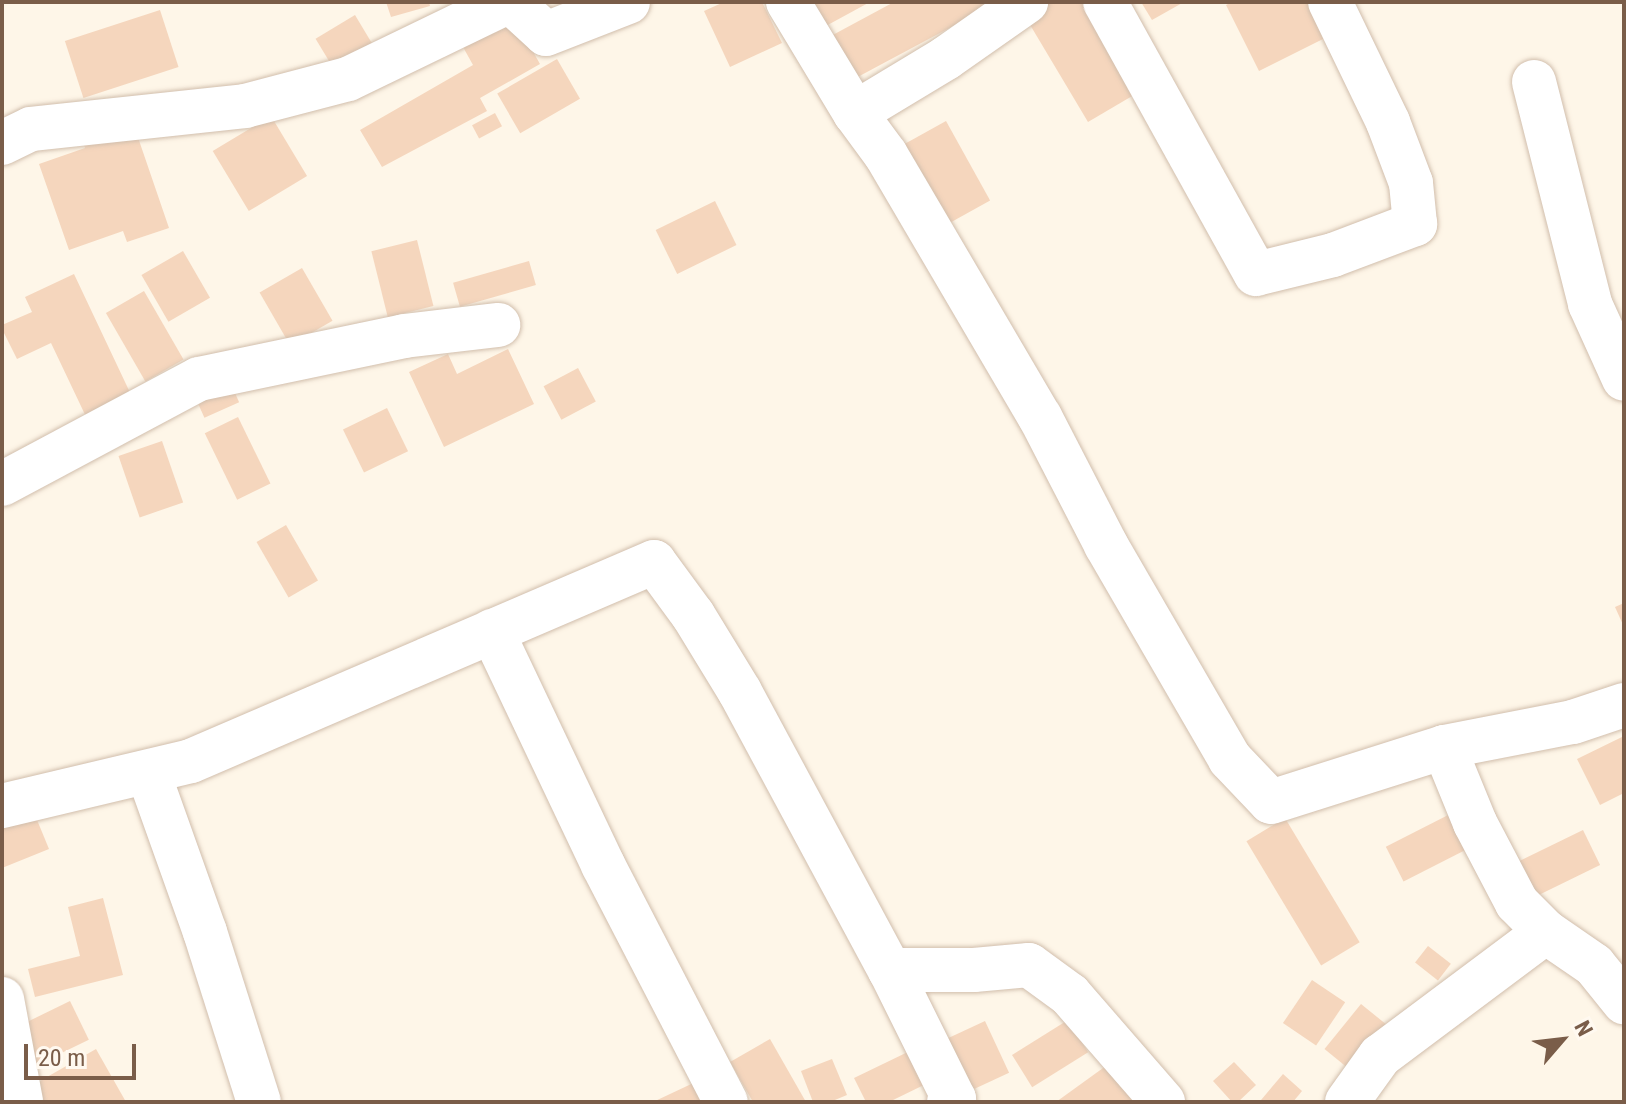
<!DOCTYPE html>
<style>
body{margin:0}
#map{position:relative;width:1626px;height:1104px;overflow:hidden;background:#fef6e8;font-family:"Roboto Condensed",sans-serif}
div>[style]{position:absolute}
.building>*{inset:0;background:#f5d6bd;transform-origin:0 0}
.roads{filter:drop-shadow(0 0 2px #d1beac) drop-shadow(0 0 2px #d1beac)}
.minor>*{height:44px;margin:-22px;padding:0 22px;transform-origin:22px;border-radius:22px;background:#fff}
span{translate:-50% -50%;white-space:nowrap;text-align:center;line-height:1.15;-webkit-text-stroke:6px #fff9f0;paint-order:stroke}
.frame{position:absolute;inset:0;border:4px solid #7a5d49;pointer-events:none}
.north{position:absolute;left:1522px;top:1000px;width:80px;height:80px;-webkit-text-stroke:6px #fff9f0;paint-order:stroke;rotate:62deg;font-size:22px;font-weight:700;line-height:32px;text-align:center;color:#7a5d49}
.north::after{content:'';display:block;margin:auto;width:28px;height:36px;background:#7a5d49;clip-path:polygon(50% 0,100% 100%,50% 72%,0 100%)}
.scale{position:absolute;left:24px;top:1044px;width:112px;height:36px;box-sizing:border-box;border:4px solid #7a5d49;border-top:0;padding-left:10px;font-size:24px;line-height:28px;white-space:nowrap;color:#7a5d49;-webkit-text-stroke:6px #fff9f0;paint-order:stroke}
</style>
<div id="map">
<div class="building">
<i style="clip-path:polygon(386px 2px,429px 2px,430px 6px,391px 17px)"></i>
<i style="clip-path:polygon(724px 2px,762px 2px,782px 43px,730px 67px,704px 11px)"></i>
<i style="clip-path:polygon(811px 2px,870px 2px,824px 27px)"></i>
<i style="clip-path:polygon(894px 2px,998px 2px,852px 80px,829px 37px)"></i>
<i style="clip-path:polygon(1043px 2px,1086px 2px,1139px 92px,1088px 122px,1023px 13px)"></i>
<i style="clip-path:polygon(1141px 2px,1184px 2px,1152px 20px)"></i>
<i style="clip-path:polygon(1232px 2px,1307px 2px,1325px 38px,1259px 71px,1226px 5px)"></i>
<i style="left:160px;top:10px;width:60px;height:100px;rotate:72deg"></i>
<i style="left:355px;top:15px;width:41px;height:46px;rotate:59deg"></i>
<i style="clip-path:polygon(514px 18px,540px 64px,480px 98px,487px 111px,382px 167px,360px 130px,473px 65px,463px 47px)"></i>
<i style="left:557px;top:59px;width:46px;height:69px;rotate:60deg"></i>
<i style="left:495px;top:113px;width:15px;height:26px;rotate:62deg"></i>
<i style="left:271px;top:116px;width:70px;height:68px;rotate:59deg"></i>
<i style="clip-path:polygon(131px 117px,169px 228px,127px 242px,123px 231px,69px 250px,39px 164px,85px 148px,81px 134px)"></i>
<i style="left:946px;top:121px;width:91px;height:51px;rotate:61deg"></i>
<i style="left:715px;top:201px;width:49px;height:66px;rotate:64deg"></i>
<i style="left:417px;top:240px;width:68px;height:47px;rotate:76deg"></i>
<i style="left:183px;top:251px;width:54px;height:48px;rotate:60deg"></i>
<i style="left:529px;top:261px;width:25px;height:79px;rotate:74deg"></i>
<i style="left:302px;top:268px;width:61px;height:49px;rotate:60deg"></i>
<i style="clip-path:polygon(74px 274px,134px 401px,89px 423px,51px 343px,17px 359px,2px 329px,2px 325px,32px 312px,25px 297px)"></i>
<i style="left:144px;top:291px;width:79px;height:44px;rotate:60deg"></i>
<i style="clip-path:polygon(508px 349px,534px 404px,444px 447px,409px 372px,448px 354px,457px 374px)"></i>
<i style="left:578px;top:368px;width:38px;height:39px;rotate:62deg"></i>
<i style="left:231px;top:384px;width:20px;height:38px;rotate:66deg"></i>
<i style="left:387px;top:408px;width:48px;height:49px;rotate:64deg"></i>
<i style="left:238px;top:417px;width:74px;height:37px;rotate:64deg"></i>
<i style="left:162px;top:441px;width:65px;height:46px;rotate:71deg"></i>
<i style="left:286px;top:525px;width:64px;height:34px;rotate:60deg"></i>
<i style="clip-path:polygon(1624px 603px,1624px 627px,1615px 607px)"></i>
<i style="clip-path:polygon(1624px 736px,1624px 799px,1622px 794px,1600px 805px,1577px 759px)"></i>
<i style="left:1458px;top:810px;width:39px;height:81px;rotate:63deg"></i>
<i style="clip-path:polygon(35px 815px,49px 849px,2px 868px,2px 829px)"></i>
<i style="left:1285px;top:818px;width:145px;height:45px;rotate:59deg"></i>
<i style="left:1583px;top:830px;width:39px;height:74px;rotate:64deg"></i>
<i style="clip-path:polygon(103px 898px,123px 975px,35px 997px,28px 969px,80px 956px,68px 907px)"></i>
<i style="left:1428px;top:946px;width:29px;height:21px;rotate:38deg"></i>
<i style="left:1312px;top:980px;width:40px;height:52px;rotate:34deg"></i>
<i style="left:70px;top:1001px;width:43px;height:66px;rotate:64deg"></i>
<i style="left:1361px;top:1004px;width:45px;height:58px;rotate:39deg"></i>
<i style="left:1068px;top:1020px;width:38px;height:66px;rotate:58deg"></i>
<i style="left:985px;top:1021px;width:57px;height:51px;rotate:65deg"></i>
<i style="clip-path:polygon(770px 1039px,806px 1102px,753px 1102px,730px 1062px)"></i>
<i style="clip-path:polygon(96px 1049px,126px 1102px,43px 1102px,33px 1085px)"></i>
<i style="clip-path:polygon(914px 1049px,930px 1082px,889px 1102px,866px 1102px,854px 1078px)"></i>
<i style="clip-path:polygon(832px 1059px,847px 1095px,830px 1102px,813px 1102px,801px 1071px)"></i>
<i style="clip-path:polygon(1234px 1062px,1256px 1085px,1238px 1102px,1232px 1102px,1213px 1081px)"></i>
<i style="clip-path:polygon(1110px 1063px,1138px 1102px,1056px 1102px)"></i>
<i style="clip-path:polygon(1283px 1074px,1302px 1091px,1293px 1102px,1264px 1102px,1261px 1100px)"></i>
<i style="clip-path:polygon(704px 1078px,715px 1102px,653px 1102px)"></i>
</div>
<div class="roads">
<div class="minor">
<i style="left:511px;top:2px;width:47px;rotate:42.4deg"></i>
<i style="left:546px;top:34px;width:88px;rotate:-21.3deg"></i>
<i style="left:788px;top:2px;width:130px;rotate:58.9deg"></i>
<i style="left:855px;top:113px;width:52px;rotate:53.6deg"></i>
<i style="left:886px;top:155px;width:304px;rotate:59.6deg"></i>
<i style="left:1040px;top:417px;width:144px;rotate:62.7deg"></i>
<i style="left:1106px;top:545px;width:247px;rotate:59.9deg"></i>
<i style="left:1230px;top:759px;width:59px;rotate:46.4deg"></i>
<i style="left:1271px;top:802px;width:182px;rotate:-17.6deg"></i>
<i style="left:1444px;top:747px;width:131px;rotate:-11deg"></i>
<i style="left:1573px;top:722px;width:54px;rotate:-18.4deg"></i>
<i style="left:1105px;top:2px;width:311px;rotate:61deg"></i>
<i style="left:1256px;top:274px;width:79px;rotate:-13.9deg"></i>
<i style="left:1333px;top:255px;width:88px;rotate:-20.7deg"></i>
<i style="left:1415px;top:224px;width:41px;rotate:-95.6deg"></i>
<i style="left:1411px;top:183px;width:65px;rotate:-110.7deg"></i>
<i style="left:1388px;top:122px;width:133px;rotate:-115.8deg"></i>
<i style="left:1534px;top:82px;width:229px;rotate:75.8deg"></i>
<i style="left:1590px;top:304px;width:82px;rotate:65.6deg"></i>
<i style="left:855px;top:113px;width:106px;rotate:-31.1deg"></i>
<i style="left:946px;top:58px;width:98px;rotate:-35deg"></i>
<i style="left:2px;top:143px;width:32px;rotate:-26deg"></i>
<i style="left:31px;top:129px;width:215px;rotate:-6.1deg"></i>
<i style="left:245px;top:106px;width:106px;rotate:-14.7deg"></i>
<i style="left:348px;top:79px;width:177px;rotate:-25.8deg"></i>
<i style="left:2px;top:484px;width:223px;rotate:-28.1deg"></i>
<i style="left:199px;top:379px;width:209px;rotate:-11.8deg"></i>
<i style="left:404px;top:336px;width:95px;rotate:-6.7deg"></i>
<i style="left:492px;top:631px;width:259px;rotate:64.6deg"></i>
<i style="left:603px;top:865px;width:267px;rotate:62.6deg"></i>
<i style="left:1444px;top:747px;width:82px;rotate:67.8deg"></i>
<i style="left:1475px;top:823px;width:90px;rotate:62.3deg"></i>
<i style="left:1517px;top:903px;width:41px;rotate:45deg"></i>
<i style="left:1546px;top:932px;width:58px;rotate:34.5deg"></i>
<i style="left:1594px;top:965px;width:48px;rotate:51deg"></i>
<i style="left:148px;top:772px;width:170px;rotate:70.4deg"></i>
<i style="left:205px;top:932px;width:178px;rotate:72.4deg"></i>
<i style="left:2px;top:806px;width:194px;rotate:-13.4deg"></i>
<i style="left:191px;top:761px;width:504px;rotate:-23.26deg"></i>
<i style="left:654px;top:562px;width:66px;rotate:53.7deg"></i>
<i style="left:693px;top:615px;width:90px;rotate:58.6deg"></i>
<i style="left:740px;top:692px;width:316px;rotate:61.7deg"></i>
<i style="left:2px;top:999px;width:105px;rotate:79.5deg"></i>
<i style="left:949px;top:1102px;width:6px;rotate:-31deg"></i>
<i style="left:954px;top:1099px;width:144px;rotate:-116.4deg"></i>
<i style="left:890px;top:970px;width:84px"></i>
<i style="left:974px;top:970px;width:55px;rotate:-5.2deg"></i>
<i style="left:1029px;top:965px;width:51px;rotate:36.2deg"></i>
<i style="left:1070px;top:995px;width:142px;rotate:49deg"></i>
<i style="left:1347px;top:1102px;width:57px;rotate:-54.3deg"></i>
<i style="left:1380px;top:1056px;width:207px;rotate:-36.8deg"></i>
</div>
</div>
<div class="frame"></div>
<div class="north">N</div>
<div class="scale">20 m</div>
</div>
